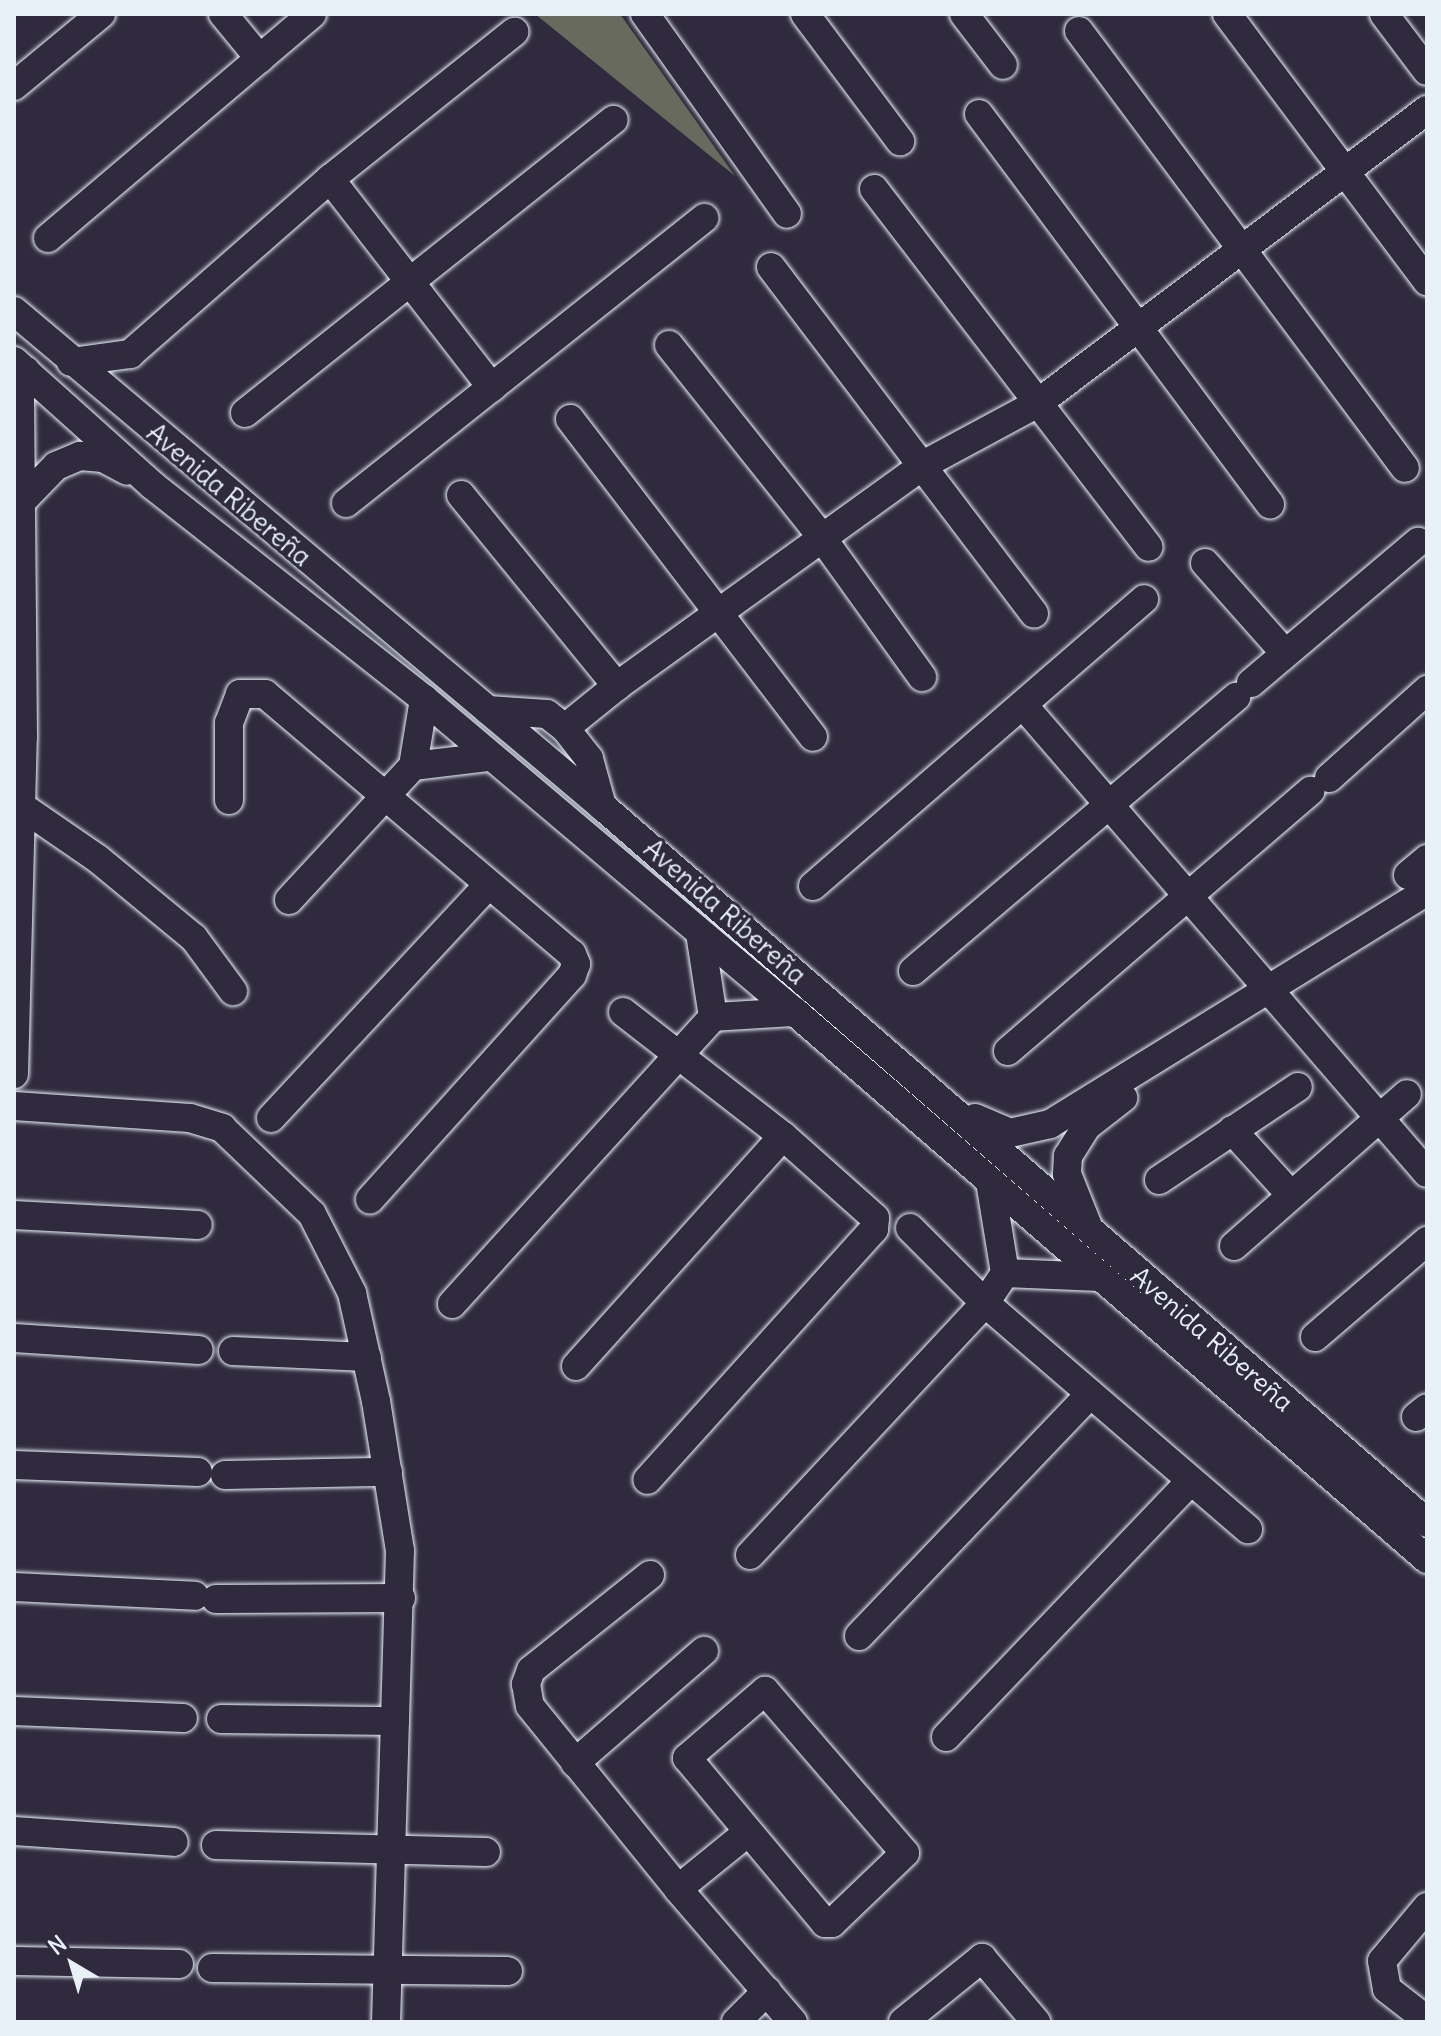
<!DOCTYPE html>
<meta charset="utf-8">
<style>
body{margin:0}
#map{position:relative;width:1441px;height:2036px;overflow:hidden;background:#2f2a3d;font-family:Delius,sans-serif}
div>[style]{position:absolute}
.green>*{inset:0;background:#676a5c}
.roads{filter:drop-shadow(0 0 2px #e8f1f8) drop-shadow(0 0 2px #e8f1f8)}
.minor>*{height:28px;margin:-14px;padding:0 14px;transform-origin:14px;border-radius:14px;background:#2f2a3d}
span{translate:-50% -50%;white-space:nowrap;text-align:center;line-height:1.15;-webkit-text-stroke:6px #2f2a3d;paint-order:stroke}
.street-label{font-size:26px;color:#e8f1f8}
.frame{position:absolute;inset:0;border:16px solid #e8f1f8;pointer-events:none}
.north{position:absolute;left:32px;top:1924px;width:80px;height:80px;-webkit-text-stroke:6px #2f2a3d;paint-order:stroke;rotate:322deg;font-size:22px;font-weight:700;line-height:32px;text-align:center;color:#e8f1f8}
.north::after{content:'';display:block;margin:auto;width:28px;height:36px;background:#e8f1f8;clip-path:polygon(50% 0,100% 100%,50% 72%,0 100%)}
</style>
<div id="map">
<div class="green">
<i style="clip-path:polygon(535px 14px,620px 14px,735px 176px)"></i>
</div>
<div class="roads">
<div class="minor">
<i style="left:223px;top:14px;width:58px;rotate:50.6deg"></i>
<i style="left:645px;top:14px;width:245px;rotate:54.6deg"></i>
<i style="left:805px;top:14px;width:159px;rotate:53.2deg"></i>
<i style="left:964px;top:14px;width:64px;rotate:52.6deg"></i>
<i style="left:1227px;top:14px;width:334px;rotate:53.2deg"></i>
<i style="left:1384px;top:14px;width:71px;rotate:53deg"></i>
<i style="left:1079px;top:31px;width:545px;rotate:53.28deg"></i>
<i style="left:14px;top:86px;width:113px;rotate:-39.6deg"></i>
<i style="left:979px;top:114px;width:487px;rotate:53.3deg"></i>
<i style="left:330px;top:179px;width:264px;rotate:52.2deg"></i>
<i style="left:874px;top:189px;width:451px;rotate:52.5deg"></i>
<i style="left:48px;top:238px;width:346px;rotate:-40.3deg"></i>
<i style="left:771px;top:267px;width:435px;rotate:52.8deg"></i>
<i style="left:14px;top:311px;width:769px;rotate:40.09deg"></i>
<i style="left:602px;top:806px;width:1093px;rotate:40.99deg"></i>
<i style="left:669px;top:345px;width:243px;rotate:51.5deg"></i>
<i style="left:820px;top:535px;width:175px;rotate:54.3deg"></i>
<i style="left:14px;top:361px;width:186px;rotate:41.9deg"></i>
<i style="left:152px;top:485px;width:346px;rotate:38.2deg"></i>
<i style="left:424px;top:699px;width:485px;rotate:40.2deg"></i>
<i style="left:795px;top:1012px;width:836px;rotate:40.88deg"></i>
<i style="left:71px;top:362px;width:60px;rotate:-7.7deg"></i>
<i style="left:130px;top:354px;width:266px;rotate:-41.2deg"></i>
<i style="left:330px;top:179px;width:236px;rotate:-38.6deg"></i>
<i style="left:245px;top:413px;width:471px;rotate:-38.5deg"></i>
<i style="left:570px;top:419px;width:400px;rotate:52.6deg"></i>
<i style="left:461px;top:495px;width:247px;rotate:50.8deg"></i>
<i style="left:617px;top:686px;width:67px;rotate:141.1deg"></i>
<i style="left:23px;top:500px;width:47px;rotate:-45.9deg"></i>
<i style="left:56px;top:466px;width:26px;rotate:-23deg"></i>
<i style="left:80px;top:456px;width:23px;rotate:5deg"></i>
<i style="left:103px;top:458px;width:27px;rotate:28deg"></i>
<i style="left:346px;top:503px;width:458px;rotate:-38.5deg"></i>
<i style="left:1205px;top:563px;width:120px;rotate:48.4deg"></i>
<i style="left:1251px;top:683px;width:219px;rotate:-40.2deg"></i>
<i style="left:617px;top:686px;width:377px;rotate:-35.8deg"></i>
<i style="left:923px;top:465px;width:131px;rotate:-28.3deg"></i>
<i style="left:1038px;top:403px;width:487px;rotate:-37deg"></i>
<i style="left:1023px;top:705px;width:618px;rotate:49.2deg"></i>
<i style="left:488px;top:710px;width:59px;rotate:3.9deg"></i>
<i style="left:547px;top:714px;width:23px;rotate:38deg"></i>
<i style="left:565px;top:728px;width:39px;rotate:52deg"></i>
<i style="left:589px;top:759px;width:49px;rotate:74.5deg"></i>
<i style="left:413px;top:766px;width:77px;rotate:-6.8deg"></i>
<i style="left:1329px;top:778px;width:132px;rotate:-41.9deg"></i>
<i style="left:229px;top:800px;width:77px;rotate:-90deg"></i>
<i style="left:229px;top:723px;width:31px;rotate:-69deg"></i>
<i style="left:240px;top:694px;width:25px"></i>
<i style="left:265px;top:694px;width:402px;rotate:40.3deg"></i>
<i style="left:572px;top:954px;width:11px;rotate:68deg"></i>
<i style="left:576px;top:964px;width:12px;rotate:110deg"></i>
<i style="left:572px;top:975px;width:302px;rotate:132deg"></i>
<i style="left:21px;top:806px;width:93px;rotate:34.5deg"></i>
<i style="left:98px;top:859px;width:124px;rotate:39.5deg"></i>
<i style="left:194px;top:938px;width:66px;rotate:53.7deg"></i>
<i style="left:1408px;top:875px;width:25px;rotate:-40deg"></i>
<i style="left:813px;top:886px;width:438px;rotate:-40.9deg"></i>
<i style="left:289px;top:900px;width:183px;rotate:-47.2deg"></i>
<i style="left:413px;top:766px;width:68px;rotate:-80.7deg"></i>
<i style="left:700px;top:933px;width:85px;rotate:81.2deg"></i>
<i style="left:913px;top:971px;width:424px;rotate:-40.3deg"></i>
<i style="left:623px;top:1012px;width:202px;rotate:37.8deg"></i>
<i style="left:783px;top:1136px;width:123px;rotate:41.7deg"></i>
<i style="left:875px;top:1218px;width:11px;rotate:95deg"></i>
<i style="left:874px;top:1229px;width:338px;rotate:132.1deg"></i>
<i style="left:1008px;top:1051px;width:399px;rotate:-40.7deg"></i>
<i style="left:14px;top:1074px;width:337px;rotate:-88.5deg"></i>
<i style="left:23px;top:737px;width:341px;rotate:-90.5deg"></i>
<i style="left:20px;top:396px;width:26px;rotate:-77deg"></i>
<i style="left:14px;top:1106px;width:176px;rotate:3.9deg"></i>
<i style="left:190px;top:1118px;width:34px;rotate:17deg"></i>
<i style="left:222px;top:1128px;width:124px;rotate:43.7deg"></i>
<i style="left:312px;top:1214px;width:89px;rotate:63.1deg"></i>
<i style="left:352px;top:1293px;width:111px;rotate:77.5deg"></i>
<i style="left:376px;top:1401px;width:152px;rotate:80.9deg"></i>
<i style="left:400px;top:1551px;width:471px;rotate:91.7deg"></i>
<i style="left:271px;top:1118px;width:317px;rotate:-47deg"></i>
<i style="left:975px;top:1118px;width:38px;rotate:23deg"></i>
<i style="left:1010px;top:1133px;width:41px;rotate:-12.7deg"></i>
<i style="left:1050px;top:1124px;width:443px;rotate:-31.7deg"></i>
<i style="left:1232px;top:1130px;width:88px;rotate:47.8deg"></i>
<i style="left:1159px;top:1180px;width:167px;rotate:-33.8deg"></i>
<i style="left:14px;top:1215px;width:184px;rotate:3.1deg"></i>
<i style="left:910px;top:1228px;width:106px;rotate:45deg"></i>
<i style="left:985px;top:1303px;width:347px;rotate:40.7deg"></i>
<i style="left:1089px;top:1229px;width:59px;rotate:-111.8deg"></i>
<i style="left:1067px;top:1174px;width:18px;rotate:-87deg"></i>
<i style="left:1068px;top:1156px;width:36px;rotate:-58deg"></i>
<i style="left:1087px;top:1126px;width:46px;rotate:-37.9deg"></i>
<i style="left:1234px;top:1246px;width:230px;rotate:-41.3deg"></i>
<i style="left:1005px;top:1273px;width:95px;rotate:2.4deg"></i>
<i style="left:452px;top:1304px;width:388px;rotate:-47.7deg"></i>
<i style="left:713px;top:1017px;width:82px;rotate:-3.5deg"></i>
<i style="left:1315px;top:1337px;width:148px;rotate:-40.6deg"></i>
<i style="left:14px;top:1338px;width:185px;rotate:3.7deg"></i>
<i style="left:233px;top:1351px;width:134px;rotate:2.6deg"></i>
<i style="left:576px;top:1366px;width:309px;rotate:-48deg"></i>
<i style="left:1416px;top:1417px;width:14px;rotate:-39deg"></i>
<i style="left:14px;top:1465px;width:184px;rotate:2.2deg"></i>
<i style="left:225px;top:1475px;width:163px;rotate:-1.1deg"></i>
<i style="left:750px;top:1555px;width:345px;rotate:-47deg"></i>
<i style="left:985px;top:1303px;width:36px;rotate:-56deg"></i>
<i style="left:1005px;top:1273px;width:93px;rotate:-99.3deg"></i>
<i style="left:650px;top:1575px;width:152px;rotate:141.4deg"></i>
<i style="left:531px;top:1670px;width:15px;rotate:110deg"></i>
<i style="left:526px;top:1684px;width:22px;rotate:80deg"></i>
<i style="left:530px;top:1706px;width:235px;rotate:51deg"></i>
<i style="left:678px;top:1889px;width:176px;rotate:49.2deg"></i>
<i style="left:14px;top:1587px;width:181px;rotate:2.8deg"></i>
<i style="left:216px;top:1599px;width:185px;rotate:-0.3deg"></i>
<i style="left:859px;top:1636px;width:333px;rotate:-46.3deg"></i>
<i style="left:765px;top:1691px;width:214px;rotate:49.2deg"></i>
<i style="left:905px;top:1853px;width:101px;rotate:136.2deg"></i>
<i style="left:832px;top:1923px;width:7px;rotate:180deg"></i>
<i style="left:825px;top:1923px;width:215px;rotate:-129.9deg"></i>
<i style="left:687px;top:1758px;width:103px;rotate:-40.7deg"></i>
<i style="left:14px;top:1711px;width:169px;rotate:2.4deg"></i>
<i style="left:221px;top:1719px;width:174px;rotate:0.7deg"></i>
<i style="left:946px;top:1737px;width:352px;rotate:-46.3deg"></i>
<i style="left:575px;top:1763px;width:171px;rotate:-41deg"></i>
<i style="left:14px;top:1831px;width:160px;rotate:3.9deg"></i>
<i style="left:216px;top:1845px;width:270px;rotate:1.5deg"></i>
<i style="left:678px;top:1889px;width:89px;rotate:-39.1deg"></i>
<i style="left:1427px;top:1907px;width:70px;rotate:129.8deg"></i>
<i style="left:1382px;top:1961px;width:28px;rotate:80deg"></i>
<i style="left:1387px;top:1989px;width:51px;rotate:37.8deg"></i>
<i style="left:14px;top:1961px;width:165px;rotate:1deg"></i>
<i style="left:212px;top:1968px;width:296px;rotate:0.6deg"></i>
<i style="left:736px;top:2022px;width:44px;rotate:-45deg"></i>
<i style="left:903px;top:2022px;width:102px;rotate:-39deg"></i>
<i style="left:982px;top:1958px;width:84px;rotate:49.8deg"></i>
</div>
</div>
<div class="street-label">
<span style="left:229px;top:495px;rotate:40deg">Avenida Ribereña</span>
<span style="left:725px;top:912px;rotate:41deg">Avenida Ribereña</span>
<span style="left:1212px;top:1339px;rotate:41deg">Avenida Ribereña</span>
</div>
<div class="frame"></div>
<div class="north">N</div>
</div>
